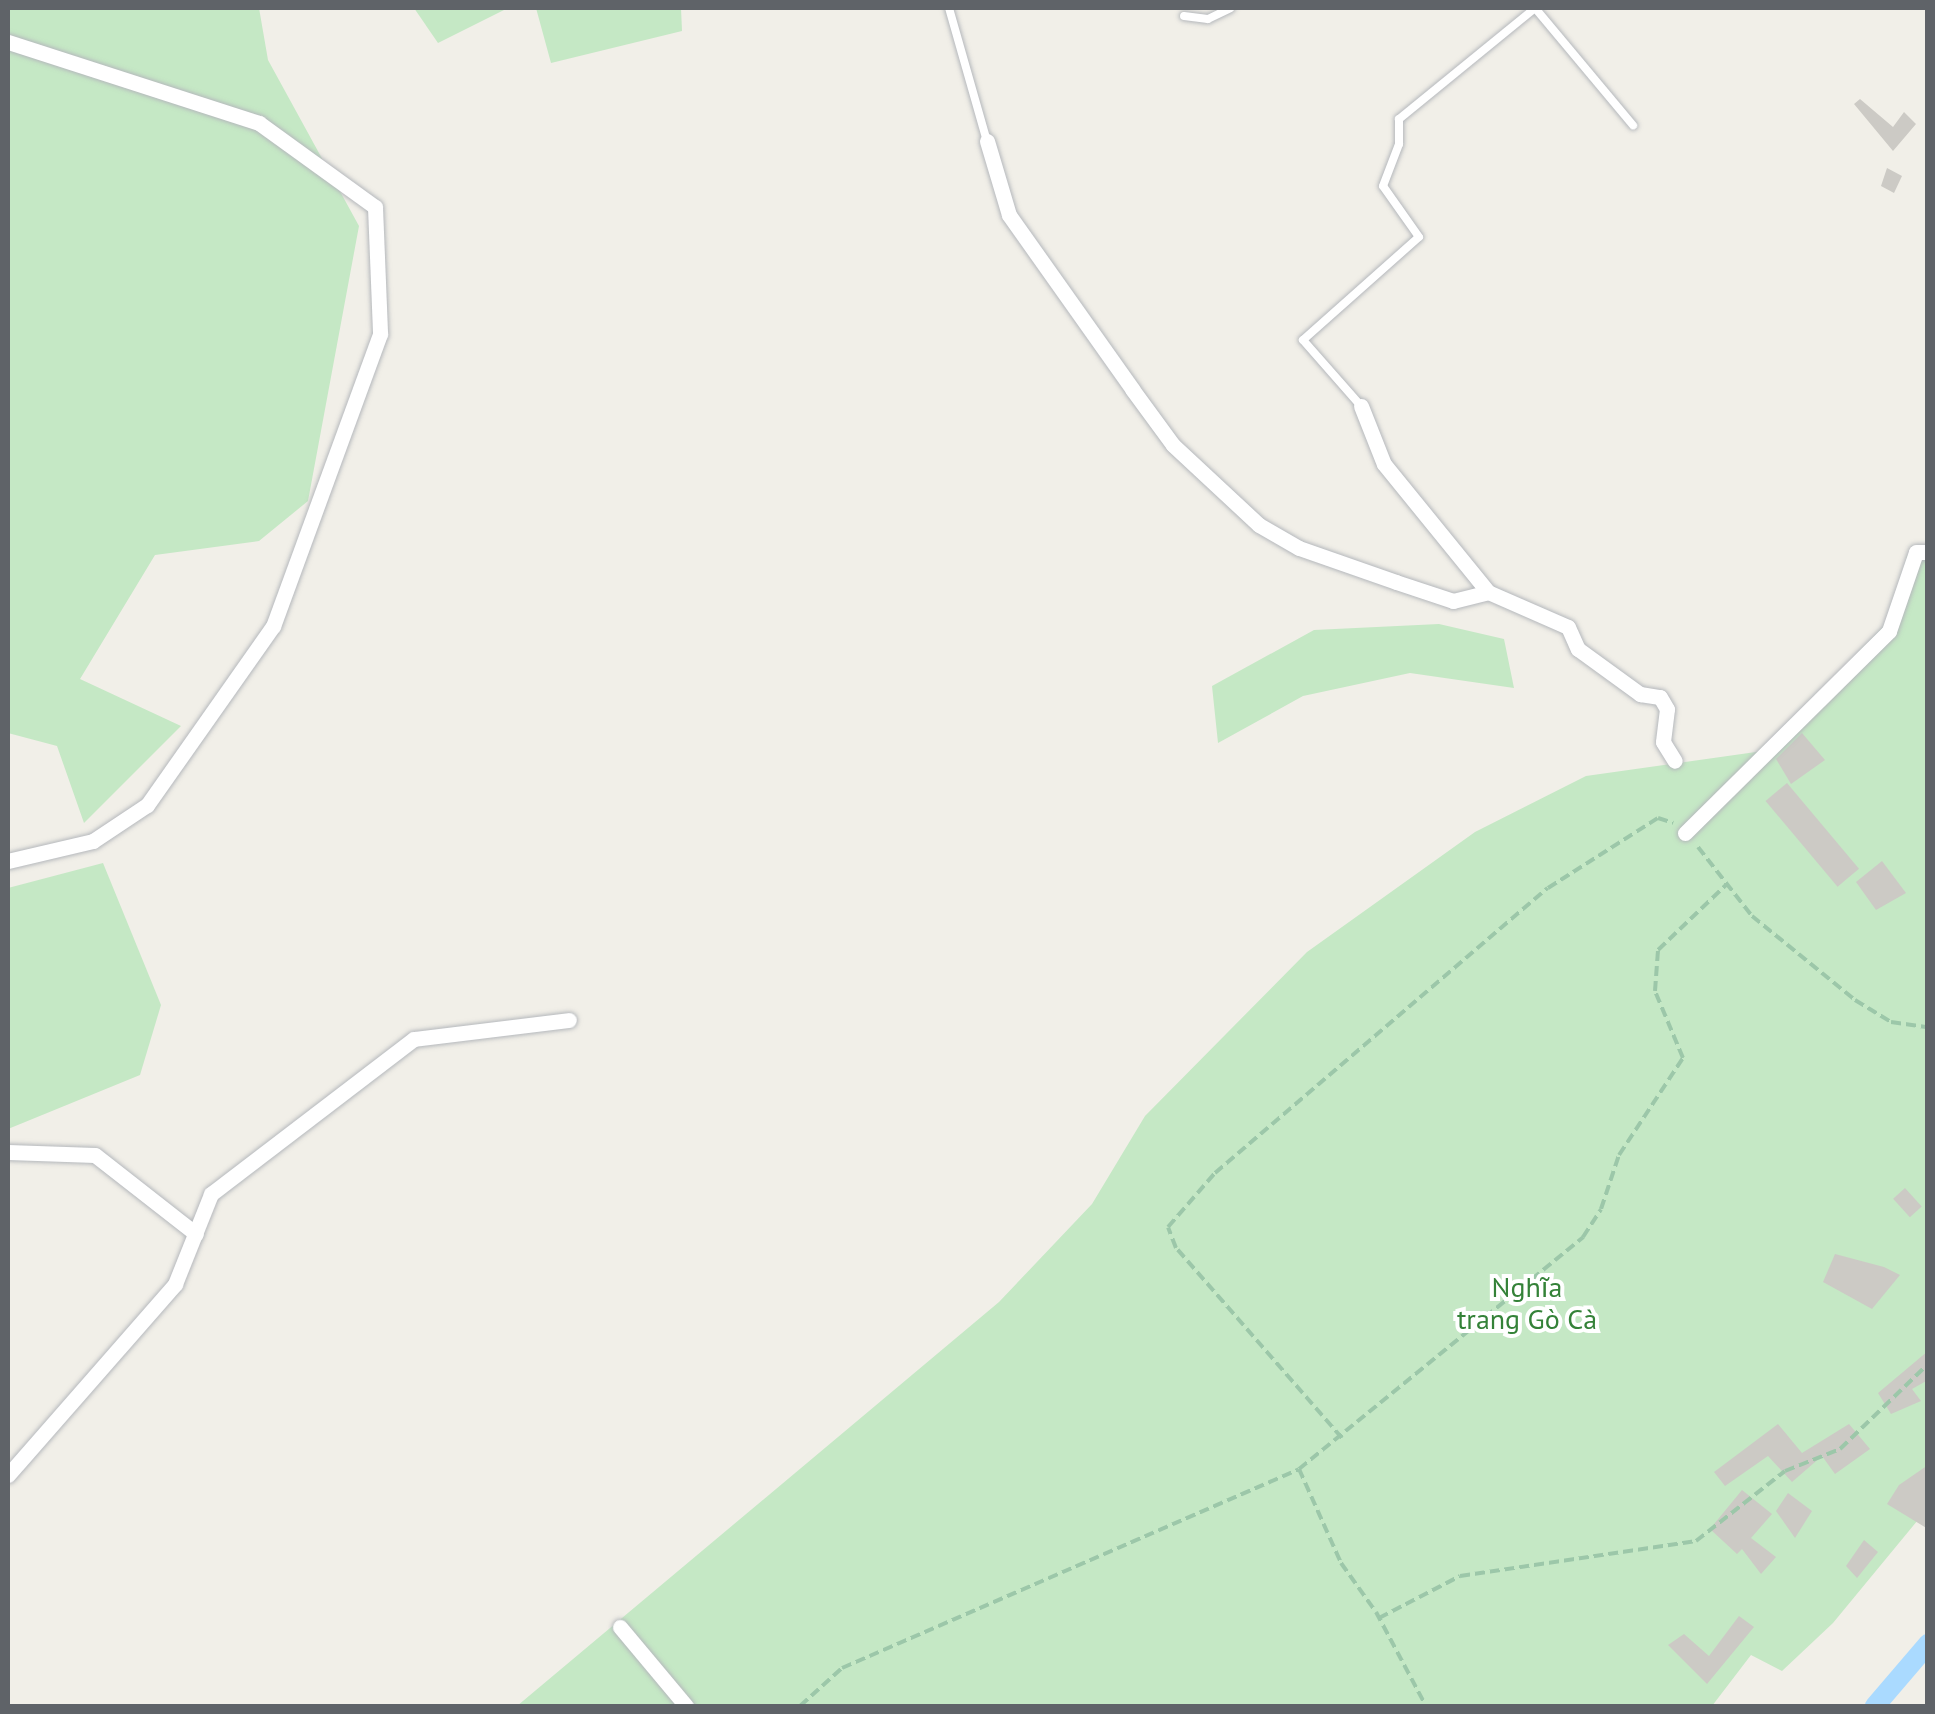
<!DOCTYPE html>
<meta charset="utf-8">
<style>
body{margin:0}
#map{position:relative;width:1935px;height:1714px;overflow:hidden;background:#f1efe8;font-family:"PT Sans",sans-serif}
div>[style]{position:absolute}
.green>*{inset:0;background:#c5e8c5}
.canal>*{height:20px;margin:-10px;padding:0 10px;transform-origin:10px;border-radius:10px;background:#aadaff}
.building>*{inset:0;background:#cccac5;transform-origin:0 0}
.path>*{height:4px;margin-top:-2px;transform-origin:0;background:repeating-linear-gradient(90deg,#9cc7a9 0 10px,transparent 0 15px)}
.roads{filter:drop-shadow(0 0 2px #b5b8bc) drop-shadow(0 0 2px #b5b8bc)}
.lane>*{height:8px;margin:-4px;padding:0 4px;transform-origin:4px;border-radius:4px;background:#fff}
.street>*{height:15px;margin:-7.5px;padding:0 7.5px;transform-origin:7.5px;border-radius:7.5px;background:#fff}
span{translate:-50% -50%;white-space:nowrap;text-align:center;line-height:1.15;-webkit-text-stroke:8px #fff;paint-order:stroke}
.park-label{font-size:28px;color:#348238}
.frame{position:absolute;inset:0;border:10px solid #5f6368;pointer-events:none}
</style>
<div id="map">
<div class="green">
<i style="clip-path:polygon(8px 8px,259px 8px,268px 60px,359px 226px,308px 501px,259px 541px,155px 555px,80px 679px,181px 726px,84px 823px,57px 746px,8px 733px)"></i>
<i style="clip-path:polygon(414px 8px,508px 8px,438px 43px)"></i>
<i style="clip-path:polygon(536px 8px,681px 8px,682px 31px,551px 63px)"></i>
<i style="clip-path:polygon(1927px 550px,1927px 1509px,1833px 1623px,1782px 1671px,1751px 1655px,1712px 1706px,517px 1706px,999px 1302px,1092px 1204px,1145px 1116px,1307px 952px,1475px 832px,1586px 776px,1763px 751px,1898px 611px,1907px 555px)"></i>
<i style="clip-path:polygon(1439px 624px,1504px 639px,1514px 688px,1410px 673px,1303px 696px,1218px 743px,1212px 686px,1314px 630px)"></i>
<i style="clip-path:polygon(103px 863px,161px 1005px,140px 1075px,8px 1129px,8px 888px)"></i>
</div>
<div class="canal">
<i style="left:1875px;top:1706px;width:82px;rotate:-49.5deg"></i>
</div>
<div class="building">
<i style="clip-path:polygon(1860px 99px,1893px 127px,1904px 112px,1916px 124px,1893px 151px,1854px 104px)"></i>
<i style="clip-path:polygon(1887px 168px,1902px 176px,1894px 193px,1881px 186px)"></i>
<i style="clip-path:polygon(1802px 733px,1825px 760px,1791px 784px,1776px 759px)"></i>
<i style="left:1787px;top:783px;width:112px;height:28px;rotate:50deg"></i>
<i style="clip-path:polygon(1882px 861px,1906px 893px,1876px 910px,1856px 882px)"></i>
<i style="left:1905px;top:1188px;width:25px;height:16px;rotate:48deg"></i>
<i style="clip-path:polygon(1835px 1254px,1884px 1267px,1900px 1275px,1872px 1309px,1823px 1282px)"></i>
<i style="clip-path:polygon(1928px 1351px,1928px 1380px,1912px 1389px,1921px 1401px,1891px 1414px,1878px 1393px)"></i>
<i style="clip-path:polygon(1778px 1424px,1802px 1453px,1849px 1424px,1870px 1449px,1835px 1474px,1822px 1456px,1792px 1482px,1768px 1456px,1725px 1486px,1714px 1472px)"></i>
<i style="clip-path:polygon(1928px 1465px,1928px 1529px,1887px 1504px,1899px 1485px)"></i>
<i style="clip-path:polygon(1742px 1490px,1772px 1514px,1751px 1538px,1776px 1557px,1761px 1574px,1742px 1549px,1737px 1554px,1710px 1529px)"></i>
<i style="clip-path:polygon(1788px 1493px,1812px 1511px,1795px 1538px,1776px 1511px)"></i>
<i style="clip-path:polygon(1864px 1540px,1878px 1552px,1857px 1578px,1846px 1566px)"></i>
<i style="clip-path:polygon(1739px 1616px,1754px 1627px,1707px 1684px,1668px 1645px,1684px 1634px,1709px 1656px)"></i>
</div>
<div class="path">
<i style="left:1698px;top:847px;width:88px;rotate:52deg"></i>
<i style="left:1752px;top:916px;width:133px;rotate:39.2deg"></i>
<i style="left:1855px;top:1000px;width:42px;rotate:31.4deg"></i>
<i style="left:1891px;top:1022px;width:37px;rotate:8deg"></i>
<i style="left:1342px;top:1438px;width:252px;rotate:-131.1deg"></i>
<i style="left:1176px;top:1248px;width:22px;rotate:-111deg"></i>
<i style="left:1168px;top:1227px;width:72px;rotate:-49deg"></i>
<i style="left:1215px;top:1173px;width:438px;rotate:-40.6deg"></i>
<i style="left:1548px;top:888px;width:130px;rotate:-32.5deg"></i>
<i style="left:1658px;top:818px;width:16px;rotate:18deg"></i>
<i style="left:1299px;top:1469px;width:103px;rotate:65.9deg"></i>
<i style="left:1341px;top:1563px;width:60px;rotate:54.5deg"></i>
<i style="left:1376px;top:1612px;width:106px;rotate:62deg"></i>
<i style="left:1379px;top:1618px;width:91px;rotate:-27.4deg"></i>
<i style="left:1460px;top:1576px;width:239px;rotate:-8.4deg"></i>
<i style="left:1696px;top:1541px;width:113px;rotate:-38.2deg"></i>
<i style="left:1785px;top:1471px;width:59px;rotate:-21.8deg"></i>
<i style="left:1840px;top:1449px;width:122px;rotate:-44deg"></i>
<i style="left:800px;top:1706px;width:57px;rotate:-42.1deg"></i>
<i style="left:842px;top:1668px;width:498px;rotate:-23.5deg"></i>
<i style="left:1299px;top:1469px;width:367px;rotate:-39.2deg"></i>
<i style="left:1583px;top:1237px;width:33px;rotate:-57deg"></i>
<i style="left:1601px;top:1209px;width:57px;rotate:-71.6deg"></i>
<i style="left:1619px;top:1155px;width:116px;rotate:-56.6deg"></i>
<i style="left:1683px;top:1058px;width:73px;rotate:-112.7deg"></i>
<i style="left:1655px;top:991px;width:41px;rotate:-85.8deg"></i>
<i style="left:1658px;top:950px;width:94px;rotate:-43.7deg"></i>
</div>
<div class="roads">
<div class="lane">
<i style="left:949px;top:8px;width:138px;rotate:74.1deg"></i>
<i style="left:1535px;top:8px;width:153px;rotate:50.1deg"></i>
<i style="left:1184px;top:16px;width:24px;rotate:7deg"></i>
<i style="left:1208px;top:19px;width:25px;rotate:-26deg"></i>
<i style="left:1361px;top:406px;width:88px;rotate:-131.3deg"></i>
<i style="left:1303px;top:340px;width:155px;rotate:-41.6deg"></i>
<i style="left:1419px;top:237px;width:62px;rotate:-125.2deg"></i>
<i style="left:1383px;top:186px;width:45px;rotate:-69.1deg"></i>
<i style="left:1399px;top:144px;width:25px;rotate:-90deg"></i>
<i style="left:1399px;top:119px;width:176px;rotate:-39.2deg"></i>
</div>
<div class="street">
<i style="left:8px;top:42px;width:264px;rotate:17.9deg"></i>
<i style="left:259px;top:123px;width:143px;rotate:35.9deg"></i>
<i style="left:375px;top:207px;width:127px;rotate:87.7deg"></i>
<i style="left:380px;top:334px;width:311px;rotate:110.1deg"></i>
<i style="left:273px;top:626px;width:219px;rotate:125.1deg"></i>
<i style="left:147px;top:805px;width:65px;rotate:146.3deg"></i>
<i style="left:93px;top:841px;width:87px;rotate:166.8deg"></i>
<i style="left:987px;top:141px;width:77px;rotate:73.4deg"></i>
<i style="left:1009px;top:215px;width:213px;rotate:54.7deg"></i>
<i style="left:1132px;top:389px;width:69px;rotate:53.8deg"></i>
<i style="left:1173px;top:445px;width:117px;rotate:42.9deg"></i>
<i style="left:1259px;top:525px;width:46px;rotate:29.9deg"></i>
<i style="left:1299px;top:548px;width:103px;rotate:19.3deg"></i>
<i style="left:1396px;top:582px;width:60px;rotate:18.4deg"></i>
<i style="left:1453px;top:601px;width:36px;rotate:-14deg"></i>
<i style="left:1488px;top:592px;width:87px;rotate:23.6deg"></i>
<i style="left:1568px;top:627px;width:24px;rotate:66deg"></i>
<i style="left:1578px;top:649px;width:77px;rotate:36deg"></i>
<i style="left:1640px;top:694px;width:20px;rotate:9deg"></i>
<i style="left:1660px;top:697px;width:14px;rotate:60deg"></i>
<i style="left:1667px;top:709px;width:33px;rotate:97deg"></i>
<i style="left:1663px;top:742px;width:22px;rotate:58deg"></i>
<i style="left:1361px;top:406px;width:62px;rotate:68.4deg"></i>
<i style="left:1384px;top:464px;width:165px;rotate:50.9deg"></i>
<i style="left:1685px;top:833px;width:287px;rotate:-44.7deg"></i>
<i style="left:1889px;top:631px;width:83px;rotate:-71.1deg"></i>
<i style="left:1916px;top:552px;width:12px"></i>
<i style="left:8px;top:1152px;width:87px;rotate:2deg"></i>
<i style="left:95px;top:1155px;width:128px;rotate:38deg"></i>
<i style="left:8px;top:1475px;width:254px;rotate:-48.8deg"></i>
<i style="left:175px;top:1284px;width:97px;rotate:-68.2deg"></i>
<i style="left:211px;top:1194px;width:255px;rotate:-37.4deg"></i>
<i style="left:414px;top:1039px;width:156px;rotate:-7deg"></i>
<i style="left:620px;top:1627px;width:103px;rotate:50.1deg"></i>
</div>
</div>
<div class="park-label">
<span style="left:1527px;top:1303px">Nghĩa<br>trang Gò Cà</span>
</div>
<div class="frame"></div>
</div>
